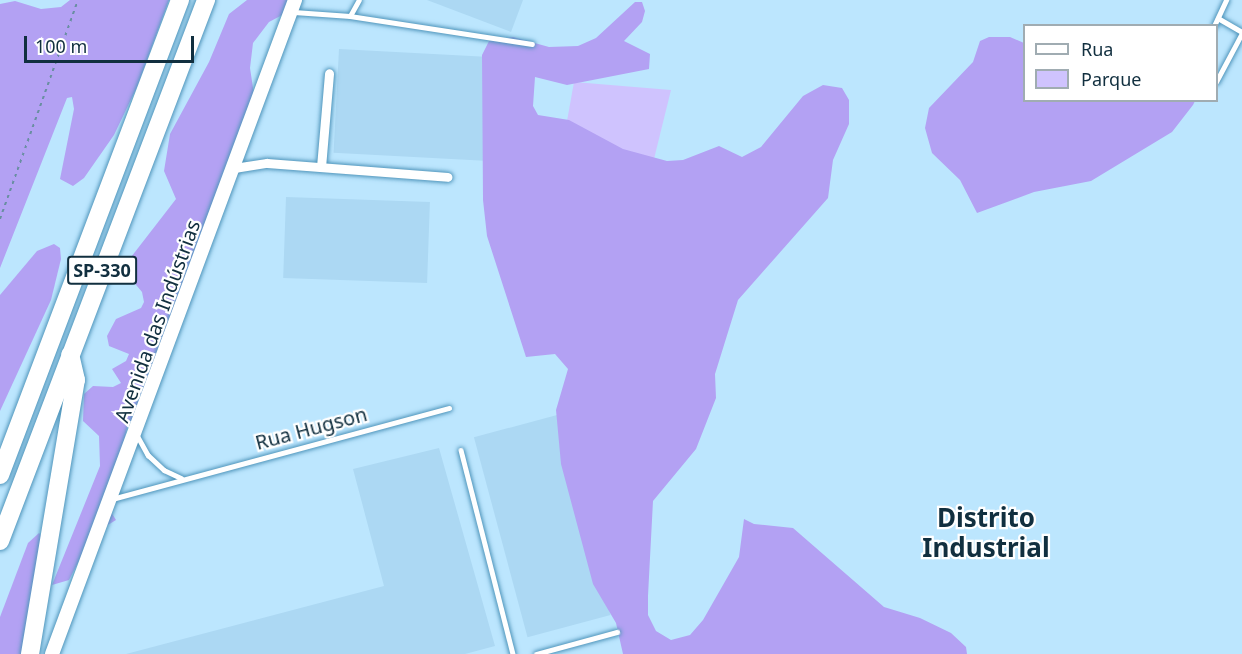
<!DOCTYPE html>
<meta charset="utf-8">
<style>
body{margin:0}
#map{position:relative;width:1242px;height:654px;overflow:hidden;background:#bce6fe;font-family:"Noto Sans",sans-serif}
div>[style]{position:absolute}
.built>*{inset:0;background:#acd8f3;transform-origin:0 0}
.green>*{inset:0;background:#cfc3fe}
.forest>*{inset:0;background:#b3a1f3}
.path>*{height:2px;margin-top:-1px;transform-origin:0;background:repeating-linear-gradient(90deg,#698ea2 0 3px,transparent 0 7.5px)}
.roads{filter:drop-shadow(0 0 2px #4f95bb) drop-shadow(0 0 2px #4f95bb)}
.lane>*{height:4.5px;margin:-2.25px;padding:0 2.25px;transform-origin:2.25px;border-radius:2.25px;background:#fff}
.street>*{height:9px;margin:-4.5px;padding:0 4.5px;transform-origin:4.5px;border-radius:4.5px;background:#fff}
.secondary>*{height:14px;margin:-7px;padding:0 7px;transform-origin:7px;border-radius:7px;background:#fff}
.highway>*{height:18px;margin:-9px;padding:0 9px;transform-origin:9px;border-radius:9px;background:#fff}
span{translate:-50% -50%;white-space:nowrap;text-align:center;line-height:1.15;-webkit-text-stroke:4.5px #fff;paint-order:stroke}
.shield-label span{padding:2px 4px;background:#fff;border:2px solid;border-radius:4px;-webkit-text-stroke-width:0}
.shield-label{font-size:18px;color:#112f3f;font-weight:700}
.street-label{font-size:20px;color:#112f3f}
.district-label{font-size:26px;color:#112f3f;font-weight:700}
.legend{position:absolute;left:1023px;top:24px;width:195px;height:78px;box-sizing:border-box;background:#fff;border:2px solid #a0acb2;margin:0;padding:8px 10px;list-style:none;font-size:18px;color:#112f3f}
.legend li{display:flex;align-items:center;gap:12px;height:30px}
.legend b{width:30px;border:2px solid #a0acb2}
.scale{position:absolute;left:24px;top:36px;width:170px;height:27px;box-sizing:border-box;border:3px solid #112f3f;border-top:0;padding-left:8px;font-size:18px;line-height:21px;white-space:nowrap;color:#112f3f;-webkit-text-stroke:4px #fff;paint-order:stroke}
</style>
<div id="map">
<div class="built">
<i style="clip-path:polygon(427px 0,523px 0,511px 32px)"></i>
<i style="left:339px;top:49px;width:151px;height:104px;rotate:3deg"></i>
<i style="left:286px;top:197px;width:144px;height:81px;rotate:2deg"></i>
<i style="left:557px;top:415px;width:207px;height:86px;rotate:75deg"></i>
<i style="clip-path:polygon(439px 448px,495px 646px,465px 654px,126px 654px,384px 586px,353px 469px)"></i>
</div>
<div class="green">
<i style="clip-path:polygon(574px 82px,671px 90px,653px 163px,562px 149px)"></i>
</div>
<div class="forest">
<i style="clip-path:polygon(70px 0,169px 0,137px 87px,114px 135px,84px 178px,73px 186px,60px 179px,74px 109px,72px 97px,67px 98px,0 268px,0 4px,15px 1px,41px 9px,61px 7px)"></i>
<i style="clip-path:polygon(247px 0,296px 0,288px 12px,269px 22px,253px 43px,250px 68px,255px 101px,140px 407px,127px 428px,108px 507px,116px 520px,93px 534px,69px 580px,52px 585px,100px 466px,99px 436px,83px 421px,84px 394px,93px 386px,113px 387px,121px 383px,112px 369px,126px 361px,129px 354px,109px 346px,107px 336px,116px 319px,141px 308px,144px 302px,142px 292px,127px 274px,128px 261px,176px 199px,164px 171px,170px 134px,209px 62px,229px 14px)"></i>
<i style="clip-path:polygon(635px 2px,642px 2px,645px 11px,642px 22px,624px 41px,650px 54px,649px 69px,567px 85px,535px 77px,533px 106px,538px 115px,569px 120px,623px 149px,667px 161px,683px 160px,719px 146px,742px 157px,761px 147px,803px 96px,823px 85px,842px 88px,849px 100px,849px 124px,833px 160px,828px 198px,738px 300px,715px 374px,716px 398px,696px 449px,653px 501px,648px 596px,648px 615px,656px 631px,671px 640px,690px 635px,703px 620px,739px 557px,744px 519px,754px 524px,793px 528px,884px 607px,920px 618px,951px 633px,966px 647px,967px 654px,623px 654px,616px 623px,593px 584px,561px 464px,556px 410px,568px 369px,555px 354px,526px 357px,487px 236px,483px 200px,482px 55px,489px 41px,513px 37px,549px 47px,578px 46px,596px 38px)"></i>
<i style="clip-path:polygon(989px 37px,1010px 37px,1024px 43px,1024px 100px,1195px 101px,1193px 105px,1172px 132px,1091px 181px,1034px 192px,977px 213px,960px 180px,932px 153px,925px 128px,929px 108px,973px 62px,980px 41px)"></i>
<i style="clip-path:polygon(54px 244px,60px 248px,61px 259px,51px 300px,0 411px,0 295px,37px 251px)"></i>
<i style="clip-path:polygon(39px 533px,45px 540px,23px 651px,21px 654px,0 654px,0 617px,28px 543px)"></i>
</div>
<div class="path">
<i style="left:0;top:219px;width:232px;rotate:-70.4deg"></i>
</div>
<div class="roads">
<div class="lane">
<i style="left:294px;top:12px;width:56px;rotate:4.1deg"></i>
<i style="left:350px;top:16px;width:18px;rotate:-61deg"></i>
<i style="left:350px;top:16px;width:184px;rotate:8.7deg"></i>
<i style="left:1218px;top:18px;width:28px;rotate:30deg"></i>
<i style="left:1214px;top:26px;width:29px;rotate:-65deg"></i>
<i style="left:1216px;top:82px;width:55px;rotate:-62deg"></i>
<i style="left:137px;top:435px;width:23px;rotate:61deg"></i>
<i style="left:148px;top:455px;width:22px;rotate:43deg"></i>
<i style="left:164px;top:470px;width:19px;rotate:25deg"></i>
<i style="left:461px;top:450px;width:211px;rotate:75.7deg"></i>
<i style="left:112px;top:499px;width:349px;rotate:-15.1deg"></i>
<i style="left:536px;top:654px;width:84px;rotate:-15.2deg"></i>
</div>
<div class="street">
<i style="left:321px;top:167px;width:94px;rotate:-85.1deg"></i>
<i style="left:234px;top:168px;width:33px;rotate:-9deg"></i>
<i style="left:267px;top:163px;width:181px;rotate:4.4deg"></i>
</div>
<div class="secondary">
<i style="left:52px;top:654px;width:698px;rotate:-69.62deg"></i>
</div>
<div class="highway">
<i style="left:0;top:475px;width:508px;rotate:-69.25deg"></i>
<i style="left:0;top:541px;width:579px;rotate:-69.15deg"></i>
<i style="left:30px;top:654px;width:278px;rotate:-80.5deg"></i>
<i style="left:76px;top:380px;width:26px;rotate:-103deg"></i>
</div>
</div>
<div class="shield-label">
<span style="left:102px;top:270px">SP-330</span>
</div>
<div class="street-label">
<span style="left:157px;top:321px;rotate:-70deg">Avenida das Indústrias</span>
<span style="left:311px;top:428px;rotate:-15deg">Rua Hugson</span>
</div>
<div class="district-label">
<span style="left:986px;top:533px">Distrito<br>Industrial</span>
</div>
<ul class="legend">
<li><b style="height:8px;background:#fff"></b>Rua</li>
<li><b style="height:16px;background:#cfc3fe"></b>Parque</li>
</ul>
<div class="scale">100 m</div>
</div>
